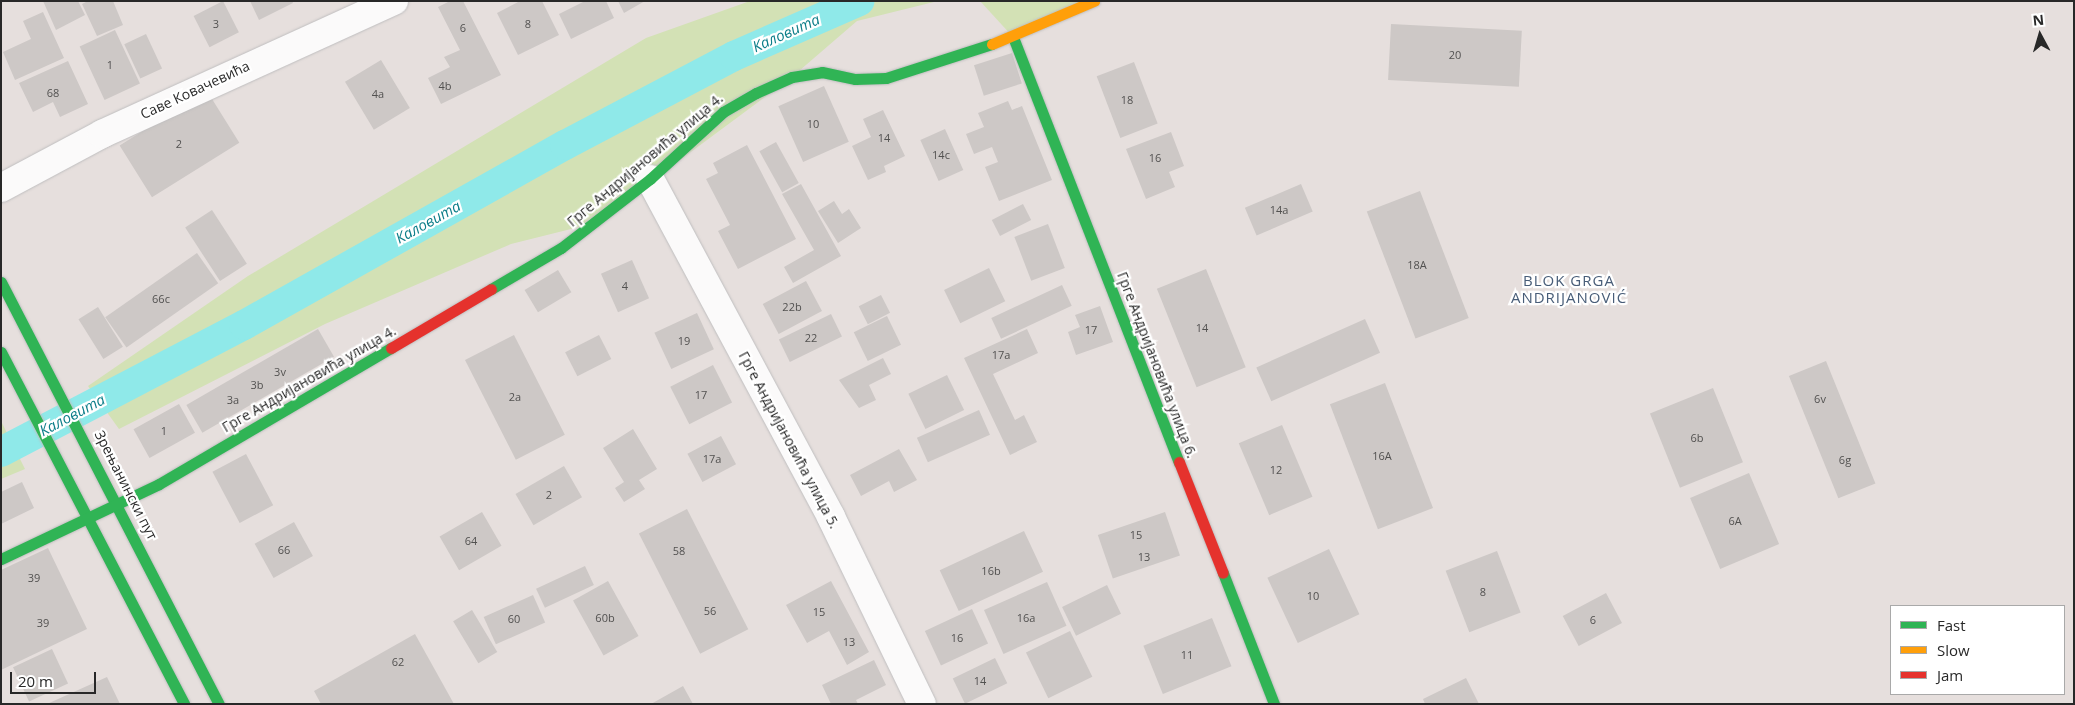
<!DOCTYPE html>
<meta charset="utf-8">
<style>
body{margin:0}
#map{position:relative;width:2075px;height:705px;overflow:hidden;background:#e6dfdd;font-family:"Open Sans",sans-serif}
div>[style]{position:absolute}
.green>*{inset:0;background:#d3e1b5}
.canal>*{height:30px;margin:-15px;padding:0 15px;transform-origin:15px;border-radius:15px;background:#8fe9e9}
.building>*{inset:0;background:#cdc8c6;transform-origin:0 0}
.roads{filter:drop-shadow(0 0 1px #bfbebf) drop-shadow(0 0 1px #bfbebf)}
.street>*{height:28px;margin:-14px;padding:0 14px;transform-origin:14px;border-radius:14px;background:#fbfafa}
.fast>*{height:11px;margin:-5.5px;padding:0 5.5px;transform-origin:5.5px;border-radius:5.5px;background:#30b455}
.slow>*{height:11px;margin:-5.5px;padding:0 5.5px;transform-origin:5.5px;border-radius:5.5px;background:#ff9f0a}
.jam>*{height:11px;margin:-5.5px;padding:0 5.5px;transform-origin:5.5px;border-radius:5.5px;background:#e5322d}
span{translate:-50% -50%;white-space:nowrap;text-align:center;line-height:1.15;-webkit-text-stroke:4.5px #fff;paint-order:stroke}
.number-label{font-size:11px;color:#525150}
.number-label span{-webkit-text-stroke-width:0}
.street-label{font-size:14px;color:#282828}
.water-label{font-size:15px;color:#0d7e89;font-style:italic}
.neighbourhood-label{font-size:15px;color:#485d78;letter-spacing:1px}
.frame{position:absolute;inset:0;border:2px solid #282828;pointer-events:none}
.legend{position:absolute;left:1890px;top:605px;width:175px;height:90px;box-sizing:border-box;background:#fff;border:1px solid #a9a9a9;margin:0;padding:6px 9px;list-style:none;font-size:15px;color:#282828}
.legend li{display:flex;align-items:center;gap:10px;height:25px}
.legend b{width:25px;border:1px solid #a9a9a9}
.north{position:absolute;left:2015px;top:10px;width:50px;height:50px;-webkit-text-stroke:4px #fff;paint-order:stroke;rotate:354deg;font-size:14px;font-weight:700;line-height:20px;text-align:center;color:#282828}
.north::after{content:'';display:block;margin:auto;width:18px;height:22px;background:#282828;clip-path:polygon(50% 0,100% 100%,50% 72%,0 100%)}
.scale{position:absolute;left:10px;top:672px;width:86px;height:22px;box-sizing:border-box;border:2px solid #282828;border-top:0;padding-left:6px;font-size:15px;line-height:18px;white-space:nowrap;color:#282828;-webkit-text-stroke:4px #fff;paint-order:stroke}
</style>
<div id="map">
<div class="green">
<i style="clip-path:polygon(750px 1px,938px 1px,857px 21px,792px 77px,595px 223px,511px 244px,325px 324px,119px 429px,88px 386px,248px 276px,646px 38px)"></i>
<i style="clip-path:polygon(980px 1px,1094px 1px,1013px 37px)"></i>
<i style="clip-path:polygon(1px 421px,25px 469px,1px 479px)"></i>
</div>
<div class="canal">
<i style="left:1px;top:452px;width:274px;rotate:-27.6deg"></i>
<i style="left:244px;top:325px;width:368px;rotate:-29.3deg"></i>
<i style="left:565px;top:145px;width:191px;rotate:-27.8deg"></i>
<i style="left:734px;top:56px;width:137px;rotate:-23.7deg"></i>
</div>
<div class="building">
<i style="clip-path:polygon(43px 1px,78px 1px,85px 15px,56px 30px)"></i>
<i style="clip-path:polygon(88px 1px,113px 1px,123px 25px,97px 36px,82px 4px)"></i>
<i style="left:223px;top:1px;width:35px;height:33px;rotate:63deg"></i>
<i style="clip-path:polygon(250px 1px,292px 1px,293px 3px,259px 20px)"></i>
<i style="clip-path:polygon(450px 1px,463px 1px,501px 75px,441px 104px,428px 78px,450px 67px,444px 57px,460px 50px,438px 7px)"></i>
<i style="clip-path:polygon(520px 1px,542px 1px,559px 35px,518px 55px,497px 13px)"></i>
<i style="clip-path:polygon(585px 1px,606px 1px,614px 18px,571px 39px,559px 14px)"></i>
<i style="clip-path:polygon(618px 1px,645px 1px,624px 13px)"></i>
<i style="clip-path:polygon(43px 12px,64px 58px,15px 80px,3px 52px,31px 39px,23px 21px)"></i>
<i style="left:1391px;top:24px;width:131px;height:56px;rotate:3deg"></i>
<i style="left:115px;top:30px;width:59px;height:39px;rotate:65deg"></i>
<i style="left:146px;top:34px;width:38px;height:24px;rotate:65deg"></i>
<i style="left:1012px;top:53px;width:32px;height:40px;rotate:72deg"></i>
<i style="left:381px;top:60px;width:56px;height:42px;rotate:59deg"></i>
<i style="clip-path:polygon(68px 61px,88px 104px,60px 117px,53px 102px,33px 112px,19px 83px)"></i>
<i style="left:1134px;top:62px;width:66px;height:40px;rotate:69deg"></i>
<i style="left:824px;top:86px;width:61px;height:50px;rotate:66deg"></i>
<i style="left:207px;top:91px;width:61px;height:103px;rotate:58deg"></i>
<i style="clip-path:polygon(1008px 101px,1012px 110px,1022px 106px,1052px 180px,999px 201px,985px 167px,998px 162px,992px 147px,974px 154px,966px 134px,984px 127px,978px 113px)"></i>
<i style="clip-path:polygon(883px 110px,905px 156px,884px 166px,886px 172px,868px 180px,852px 146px,871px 137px,863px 119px)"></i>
<i style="left:945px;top:129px;width:45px;height:27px;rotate:66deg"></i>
<i style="clip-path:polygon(1171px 132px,1184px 166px,1169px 172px,1175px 187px,1146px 199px,1126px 149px)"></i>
<i style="left:776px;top:142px;width:47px;height:19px;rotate:61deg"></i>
<i style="clip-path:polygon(747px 145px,796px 239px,738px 269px,718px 231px,730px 225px,706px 179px,718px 173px,713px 163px)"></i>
<i style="clip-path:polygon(801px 184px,841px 256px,793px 283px,784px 267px,814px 250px,782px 194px)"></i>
<i style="left:1301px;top:184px;width:30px;height:61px;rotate:67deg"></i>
<i style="left:1420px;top:191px;width:136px;height:57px;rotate:69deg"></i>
<i style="clip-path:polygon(834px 201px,842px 214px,849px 209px,861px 228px,838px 243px,818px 211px)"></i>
<i style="left:1023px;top:204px;width:18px;height:35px;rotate:63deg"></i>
<i style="left:212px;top:210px;width:64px;height:32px;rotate:57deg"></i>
<i style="left:1048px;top:224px;width:47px;height:36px;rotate:69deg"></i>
<i style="left:197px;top:253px;width:37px;height:112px;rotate:55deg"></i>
<i style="left:632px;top:260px;width:42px;height:34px;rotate:66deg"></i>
<i style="left:989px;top:268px;width:37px;height:50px;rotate:64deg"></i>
<i style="left:1206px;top:269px;width:106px;height:53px;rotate:68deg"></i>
<i style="left:558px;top:270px;width:26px;height:39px;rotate:59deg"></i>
<i style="left:806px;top:281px;width:34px;height:49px;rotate:62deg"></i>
<i style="left:1062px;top:285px;width:23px;height:78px;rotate:65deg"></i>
<i style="left:881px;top:295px;width:20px;height:25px;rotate:63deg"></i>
<i style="clip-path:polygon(1100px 306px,1113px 342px,1076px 355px,1068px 332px,1080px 327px,1075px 315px)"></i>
<i style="left:98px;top:307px;width:47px;height:23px;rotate:58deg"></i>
<i style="left:697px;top:313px;width:40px;height:47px;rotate:65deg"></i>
<i style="left:831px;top:314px;width:25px;height:58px;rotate:64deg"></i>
<i style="left:887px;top:316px;width:32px;height:37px;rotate:64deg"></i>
<i style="left:1365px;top:319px;width:37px;height:119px;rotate:66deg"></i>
<i style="left:318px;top:329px;width:32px;height:152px;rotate:60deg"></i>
<i style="clip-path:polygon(1027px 329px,1038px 353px,993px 374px,1015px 420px,1024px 415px,1037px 442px,1010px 455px,964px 358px)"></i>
<i style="left:514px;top:335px;width:112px;height:55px;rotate:63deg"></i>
<i style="left:599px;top:335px;width:27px;height:38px;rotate:63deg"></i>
<i style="clip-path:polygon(883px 358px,891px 374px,869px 385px,876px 400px,859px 408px,839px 380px)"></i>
<i style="left:1826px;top:361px;width:132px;height:40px;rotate:68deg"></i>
<i style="left:713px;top:365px;width:42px;height:48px;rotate:63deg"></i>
<i style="left:947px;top:375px;width:39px;height:43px;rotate:64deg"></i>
<i style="left:1385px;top:383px;width:134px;height:59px;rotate:69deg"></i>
<i style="left:1713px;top:388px;width:80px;height:68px;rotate:68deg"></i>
<i style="left:179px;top:404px;width:33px;height:52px;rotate:61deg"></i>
<i style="left:979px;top:410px;width:27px;height:68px;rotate:66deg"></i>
<i style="left:1282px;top:425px;width:78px;height:47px;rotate:67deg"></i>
<i style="clip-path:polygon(633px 429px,657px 469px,639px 480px,645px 489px,624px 502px,615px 488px,624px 482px,603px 448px)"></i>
<i style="left:721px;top:436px;width:32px;height:38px;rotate:62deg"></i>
<i style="clip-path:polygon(899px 449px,917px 480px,894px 492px,889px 481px,861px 496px,850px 475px)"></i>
<i style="left:246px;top:454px;width:58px;height:38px;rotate:62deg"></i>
<i style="left:564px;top:466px;width:36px;height:56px;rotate:60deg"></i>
<i style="left:1749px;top:473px;width:77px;height:64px;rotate:67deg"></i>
<i style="clip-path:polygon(22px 482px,34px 508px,1px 524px,1px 492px)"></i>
<i style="left:687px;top:509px;width:135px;height:54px;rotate:63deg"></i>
<i style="left:482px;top:512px;width:39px;height:49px;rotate:60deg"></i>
<i style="left:1165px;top:512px;width:46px;height:71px;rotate:71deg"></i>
<i style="left:294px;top:522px;width:39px;height:45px;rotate:61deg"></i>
<i style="left:1024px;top:531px;width:45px;height:93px;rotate:65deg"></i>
<i style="clip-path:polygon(48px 548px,87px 629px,1px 670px,1px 570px)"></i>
<i style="left:1329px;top:549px;width:72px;height:68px;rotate:65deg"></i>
<i style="left:1497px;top:551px;width:66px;height:55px;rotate:69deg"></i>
<i style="left:585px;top:566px;width:21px;height:54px;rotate:65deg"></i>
<i style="left:608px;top:581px;width:63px;height:40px;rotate:61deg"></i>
<i style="clip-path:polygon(831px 581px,869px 652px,847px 665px,829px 631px,807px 643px,786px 605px)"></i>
<i style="left:1047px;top:582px;width:48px;height:69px;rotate:66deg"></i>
<i style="left:1107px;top:585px;width:32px;height:50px;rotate:64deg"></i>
<i style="left:1606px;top:593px;width:34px;height:49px;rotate:62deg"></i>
<i style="left:533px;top:595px;width:30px;height:54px;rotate:66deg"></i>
<i style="left:972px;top:609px;width:38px;height:52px;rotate:65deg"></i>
<i style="left:472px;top:610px;width:49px;height:22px;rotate:59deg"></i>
<i style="left:1212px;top:618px;width:52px;height:74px;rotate:68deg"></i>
<i style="left:1070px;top:631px;width:51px;height:49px;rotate:64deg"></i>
<i style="clip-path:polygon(415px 634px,454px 704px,321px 704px,314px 691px)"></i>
<i style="left:52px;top:649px;width:38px;height:43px;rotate:65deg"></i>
<i style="left:995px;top:658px;width:28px;height:47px;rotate:64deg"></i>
<i style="clip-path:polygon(874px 660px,886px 685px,856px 700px,858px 704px,831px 704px,822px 685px)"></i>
<i style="clip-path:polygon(107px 677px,120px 704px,47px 704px)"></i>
<i style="clip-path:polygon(1466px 678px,1479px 704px,1425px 704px,1423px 699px)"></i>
<i style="clip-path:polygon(683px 686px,693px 704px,651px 704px)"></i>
</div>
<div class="roads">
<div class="street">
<i style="left:650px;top:179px;width:383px;rotate:61.8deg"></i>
<i style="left:831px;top:517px;width:208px;rotate:64.1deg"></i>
<i style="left:1px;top:188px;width:115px;rotate:-28.1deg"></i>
<i style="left:102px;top:134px;width:321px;rotate:-24.5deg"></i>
</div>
<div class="fast">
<i style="left:1013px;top:37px;width:456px;rotate:68.7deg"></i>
<i style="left:1px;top:282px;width:475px;rotate:62.7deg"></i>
<i style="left:491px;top:289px;width:81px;rotate:-30.4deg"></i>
<i style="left:561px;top:248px;width:113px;rotate:-37.8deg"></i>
<i style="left:650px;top:179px;width:99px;rotate:-42.5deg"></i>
<i style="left:723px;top:112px;width:38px;rotate:-30deg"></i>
<i style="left:756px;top:93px;width:39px;rotate:-24deg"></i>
<i style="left:792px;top:77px;width:30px;rotate:-9deg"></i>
<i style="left:822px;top:72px;width:34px;rotate:12deg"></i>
<i style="left:855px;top:79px;width:31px;rotate:-2deg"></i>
<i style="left:886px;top:78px;width:111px;rotate:-17.8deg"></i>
<i style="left:1px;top:352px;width:397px;rotate:62.5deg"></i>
<i style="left:1px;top:559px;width:175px;rotate:-25.4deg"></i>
<i style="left:159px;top:484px;width:269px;rotate:-30.4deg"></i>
<i style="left:1223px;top:573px;width:141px;rotate:68.7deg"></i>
</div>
<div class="slow">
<i style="left:992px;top:44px;width:111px;rotate:-22.9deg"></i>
</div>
<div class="jam">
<i style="left:391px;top:348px;width:116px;rotate:-30.5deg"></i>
<i style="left:1179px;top:462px;width:119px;rotate:68.4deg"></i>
</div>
</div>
<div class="number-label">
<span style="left:216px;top:24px">3</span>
<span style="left:528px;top:24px">8</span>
<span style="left:463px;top:28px">6</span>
<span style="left:1455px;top:55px">20</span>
<span style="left:110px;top:65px">1</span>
<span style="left:445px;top:86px">4b</span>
<span style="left:53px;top:93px">68</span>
<span style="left:378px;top:94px">4a</span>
<span style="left:1127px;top:100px">18</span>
<span style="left:813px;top:124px">10</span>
<span style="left:884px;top:138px">14</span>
<span style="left:179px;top:144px">2</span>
<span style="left:941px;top:155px">14c</span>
<span style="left:1155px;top:158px">16</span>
<span style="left:1279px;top:210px">14a</span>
<span style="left:1417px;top:265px">18A</span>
<span style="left:625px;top:286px">4</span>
<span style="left:161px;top:299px">66c</span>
<span style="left:792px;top:307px">22b</span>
<span style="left:1202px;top:328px">14</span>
<span style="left:1091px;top:330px">17</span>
<span style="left:811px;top:338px">22</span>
<span style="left:684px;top:341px">19</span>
<span style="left:1001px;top:355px">17a</span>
<span style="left:280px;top:372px">3v</span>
<span style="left:257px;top:385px">3b</span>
<span style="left:701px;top:395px">17</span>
<span style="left:515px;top:397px">2a</span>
<span style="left:1820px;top:399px">6v</span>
<span style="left:233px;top:400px">3a</span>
<span style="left:164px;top:431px">1</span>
<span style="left:1697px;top:438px">6b</span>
<span style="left:1382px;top:456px">16A</span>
<span style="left:712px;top:459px">17a</span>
<span style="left:1845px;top:460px">6g</span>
<span style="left:1276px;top:470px">12</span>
<span style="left:549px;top:495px">2</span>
<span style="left:1735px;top:521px">6A</span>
<span style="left:1136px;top:535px">15</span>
<span style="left:471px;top:541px">64</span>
<span style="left:284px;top:550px">66</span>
<span style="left:679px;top:551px">58</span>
<span style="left:1144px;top:557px">13</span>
<span style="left:991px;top:571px">16b</span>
<span style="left:34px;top:578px">39</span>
<span style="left:1483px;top:592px">8</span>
<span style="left:1313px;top:596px">10</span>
<span style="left:710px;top:611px">56</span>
<span style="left:819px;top:612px">15</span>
<span style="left:605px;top:618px">60b</span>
<span style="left:1026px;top:618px">16a</span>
<span style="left:514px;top:619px">60</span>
<span style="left:1593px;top:620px">6</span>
<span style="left:43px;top:623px">39</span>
<span style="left:957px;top:638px">16</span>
<span style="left:849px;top:642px">13</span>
<span style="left:1187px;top:655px">11</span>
<span style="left:398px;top:662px">62</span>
<span style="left:980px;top:681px">14</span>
</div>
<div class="street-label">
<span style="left:195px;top:90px;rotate:-25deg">Саве Ковачевића</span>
<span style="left:645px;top:160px;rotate:-40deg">Грге Андријановића улица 4.</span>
<span style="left:1157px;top:365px;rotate:69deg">Грге Андријановића улица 6.</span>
<span style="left:309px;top:379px;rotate:-30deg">Грге Андријановића улица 4.</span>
<span style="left:789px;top:440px;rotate:62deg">Грге Андријановића улица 5.</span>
<span style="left:126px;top:485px;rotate:63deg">Зрењанински пут</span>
</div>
<div class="water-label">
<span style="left:786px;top:33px;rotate:-24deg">Каловита</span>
<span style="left:428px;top:222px;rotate:-29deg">Каловита</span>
<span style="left:72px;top:415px;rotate:-28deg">Каловита</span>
</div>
<div class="neighbourhood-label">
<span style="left:1569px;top:289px">BLOK GRGA<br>ANDRIJANOVIĆ</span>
</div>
<div class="frame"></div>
<ul class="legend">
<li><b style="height:6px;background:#30b455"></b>Fast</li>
<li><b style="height:6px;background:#ff9f0a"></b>Slow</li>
<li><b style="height:6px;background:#e5322d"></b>Jam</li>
</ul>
<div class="north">N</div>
<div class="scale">20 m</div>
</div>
